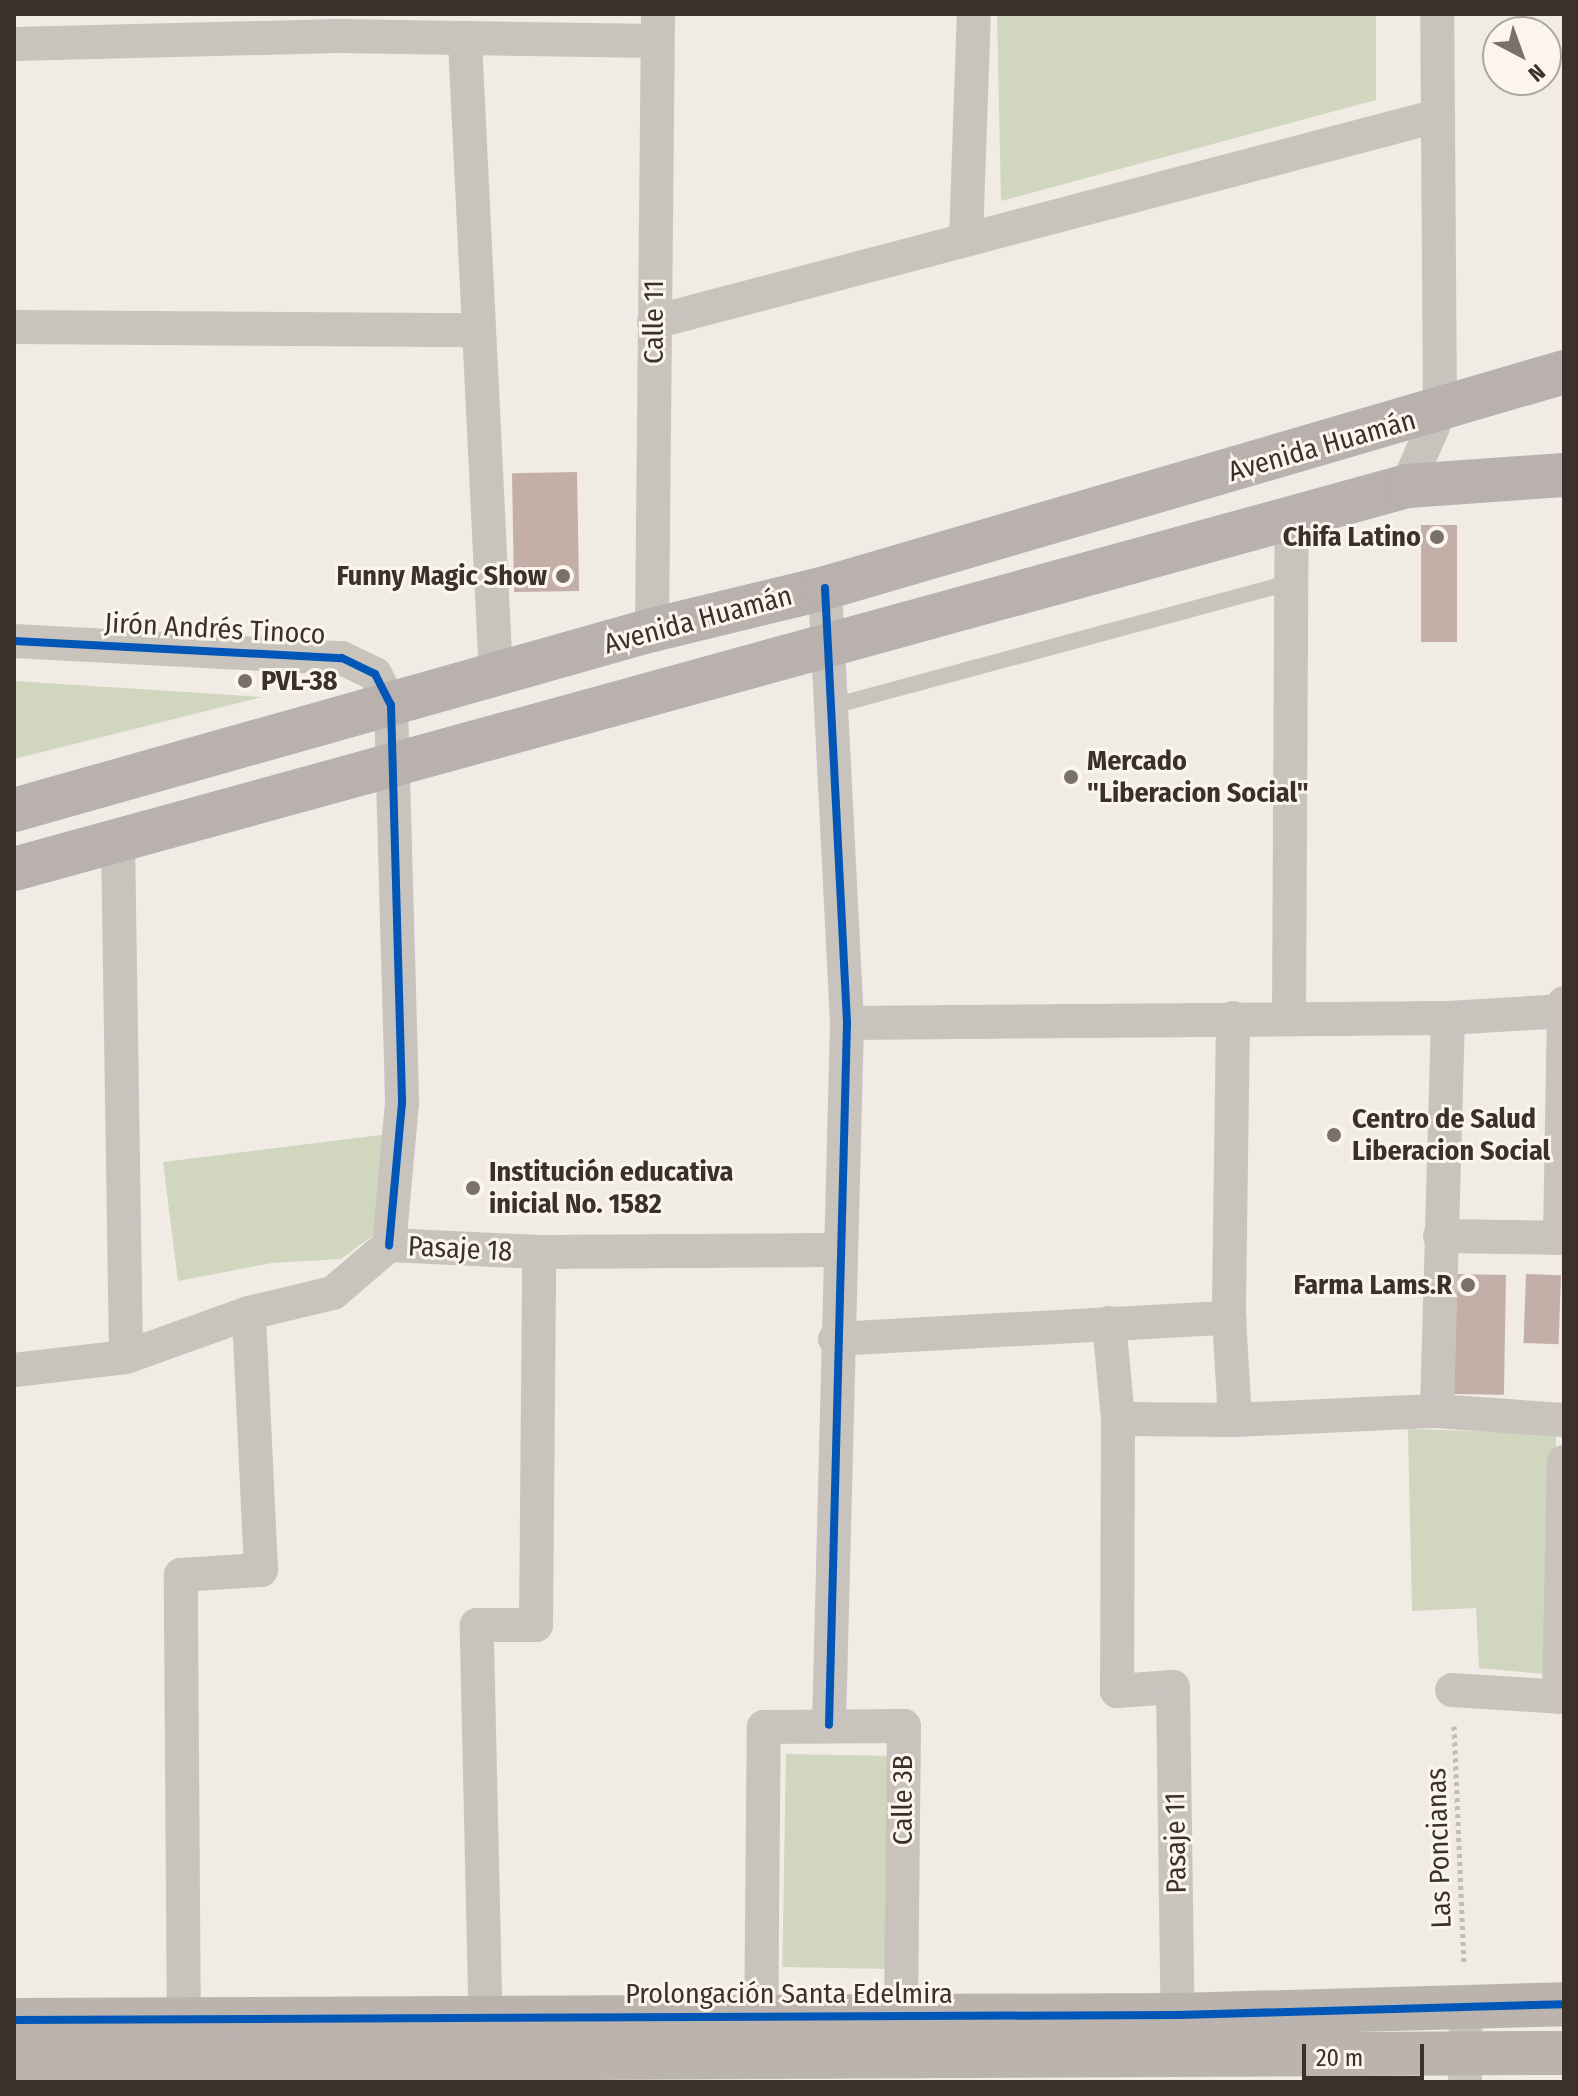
<!DOCTYPE html>
<meta charset="utf-8">
<style>
body{margin:0}
#map{position:relative;width:1578px;height:2096px;overflow:hidden;background:#f0ebe5;font-family:"Fira Sans Condensed",sans-serif}
div>[style]{position:absolute}
.green>*{inset:0;background:#d1d6bf;transform-origin:0 0}
.building>*{inset:0;background:#c3afa7;transform-origin:0 0}
.path>*{height:5px;margin-top:-2.5px;transform-origin:0;background:repeating-linear-gradient(90deg,#c2bbb6 0 4px,transparent 0 8px)}
.lane>*{height:16px;margin:-8px;padding:0 8px;transform-origin:8px;border-radius:8px;background:#c9c3be}
.street>*{height:34px;margin:-17px;padding:0 17px;transform-origin:17px;border-radius:17px;background:#c9c3be}
.secondary>*{height:44px;margin:-22px;padding:0 22px;transform-origin:22px;border-radius:22px;background:#bab3ae}
.primary>*{height:44px;margin:-22px;padding:0 22px;transform-origin:22px;border-radius:22px;background:#b8b1ad}
.cycleway>*{height:8px;margin:-4px;padding:0 4px;transform-origin:4px;border-radius:4px;background:#0057b8}
.dots>*{width:22px;height:22px;translate:-50% -50%;box-sizing:border-box;border:4px solid #fbf5ee;border-radius:50%}
span{translate:-50% -50%;white-space:nowrap;text-align:center;line-height:1.15;-webkit-text-stroke:6px #fbf5ee;paint-order:stroke}
.street-label{font-size:28px;color:#3b302b}
.poi-label{font-size:28px;color:#3b302b;font-weight:700}
.right{translate:-100% -50%;text-align:right}
.left{translate:0 -50%;text-align:left}
.frame{position:absolute;inset:0;border:16px solid #3b302b;pointer-events:none}
.north{position:absolute;left:1482px;top:16px;width:80px;height:80px;box-sizing:border-box;background:#fbf5ee;border:2px solid #aea6a0;border-radius:50%;rotate:139deg;font-size:22px;font-weight:700;line-height:32px;text-align:center;color:#3b302b}
.north::after{content:'';display:block;margin:auto;width:28px;height:36px;background:#7a716c;clip-path:polygon(50% 0,100% 100%,50% 72%,0 100%)}
.scale{position:absolute;left:1302px;top:2044px;width:122px;height:36px;box-sizing:border-box;border:4px solid #3b302b;border-top:0;padding-left:10px;font-size:24px;line-height:28px;white-space:nowrap;color:#3b302b;-webkit-text-stroke:6px #fbf5ee;paint-order:stroke}
</style>
<div id="map">
<div class="green">
<i style="clip-path:polygon(997px 14px,1376px 14px,1376px 100px,1001px 201px)"></i>
<i style="clip-path:polygon(14px 681px,262px 697px,14px 759px)"></i>
<i style="clip-path:polygon(389px 1134px,375px 1234px,341px 1259px,272px 1263px,178px 1281px,163px 1162px)"></i>
<i style="clip-path:polygon(1408px 1429px,1556px 1433px,1555px 1675px,1479px 1668px,1476px 1608px,1412px 1611px)"></i>
<i style="left:894px;top:1756px;width:213px;height:108px;rotate:91deg"></i>
</div>
<div class="building">
<i style="left:577px;top:472px;width:119px;height:65px;rotate:89deg"></i>
<i style="left:1421px;top:525px;width:36px;height:117px"></i>
<i style="left:1455px;top:1274px;width:51px;height:120px;rotate:1deg"></i>
<i style="left:1526px;top:1274px;width:35px;height:69px;rotate:2deg"></i>
</div>
<div class="path">
<i style="left:1454px;top:1726px;width:238px;rotate:87.6deg"></i>
</div>
<div class="lane">
<i style="left:833px;top:706px;width:474px;rotate:-15.1deg"></i>
</div>
<div class="street">
<i style="left:465px;top:42px;width:635px;rotate:87.2deg"></i>
<i style="left:14px;top:44px;width:324px;rotate:-1.4deg"></i>
<i style="left:338px;top:36px;width:319px;rotate:0.9deg"></i>
<i style="left:966px;top:239px;width:225px;rotate:-88deg"></i>
<i style="left:654px;top:322px;width:810px;rotate:-14.74deg"></i>
<i style="left:14px;top:327px;width:462px;rotate:0.4deg"></i>
<i style="left:1407px;top:486px;width:82px;rotate:-66.3deg"></i>
<i style="left:1440px;top:411px;width:397px;rotate:-90.4deg"></i>
<i style="left:825px;top:588px;width:436px;rotate:87.1deg"></i>
<i style="left:847px;top:1023px;width:702px;rotate:91.47deg"></i>
<i style="left:652px;top:630px;width:616px;rotate:-89.44deg"></i>
<i style="left:14px;top:641px;width:328px;rotate:3deg"></i>
<i style="left:342px;top:658px;width:37px;rotate:26deg"></i>
<i style="left:375px;top:674px;width:35px;rotate:63deg"></i>
<i style="left:391px;top:705px;width:398px;rotate:88.4deg"></i>
<i style="left:402px;top:1103px;width:143px;rotate:95.2deg"></i>
<i style="left:118px;top:840px;width:517px;rotate:89.11deg"></i>
<i style="left:1289px;top:1015px;width:499px;rotate:-89.7deg"></i>
<i style="left:1233px;top:1018px;width:300px;rotate:90.8deg"></i>
<i style="left:1229px;top:1318px;width:102px;rotate:86.6deg"></i>
<i style="left:847px;top:1023px;width:601px;rotate:-0.48deg"></i>
<i style="left:1448px;top:1018px;width:116px;rotate:-3.5deg"></i>
<i style="left:1440px;top:1236px;width:124px;rotate:0.9deg"></i>
<i style="left:1560px;top:1238px;width:235px;rotate:-89deg"></i>
<i style="left:1109px;top:1323px;width:96px;rotate:84.6deg"></i>
<i style="left:1118px;top:1419px;width:272px;rotate:90.2deg"></i>
<i style="left:1117px;top:1691px;width:56px;rotate:-4.1deg"></i>
<i style="left:1173px;top:1687px;width:352px;rotate:89.2deg"></i>
<i style="left:835px;top:1339px;width:395px;rotate:-3.1deg"></i>
<i style="left:14px;top:1370px;width:113px;rotate:-6.6deg"></i>
<i style="left:126px;top:1357px;width:131px;rotate:-19.7deg"></i>
<i style="left:249px;top:1313px;width:86px;rotate:-13.4deg"></i>
<i style="left:333px;top:1293px;width:74px;rotate:-40.6deg"></i>
<i style="left:389px;top:1245px;width:150px;rotate:2.7deg"></i>
<i style="left:539px;top:1252px;width:301px;rotate:-0.4deg"></i>
<i style="left:1437px;top:1411px;width:393px;rotate:-88.4deg"></i>
<i style="left:1118px;top:1419px;width:117px;rotate:0.5deg"></i>
<i style="left:1235px;top:1420px;width:202px;rotate:-2.6deg"></i>
<i style="left:1437px;top:1411px;width:127px;rotate:4.1deg"></i>
<i style="left:1452px;top:1690px;width:112px;rotate:3.6deg"></i>
<i style="left:1559px;top:1697px;width:235px;rotate:-88.8deg"></i>
<i style="left:761px;top:2042px;width:315px;rotate:-89.5deg"></i>
<i style="left:764px;top:1727px;width:140px;rotate:-0.4deg"></i>
<i style="left:904px;top:1726px;width:312px;rotate:90.6deg"></i>
<i style="left:184px;top:2043px;width:468px;rotate:-90.4deg"></i>
<i style="left:181px;top:1575px;width:80px;rotate:-3.6deg"></i>
<i style="left:261px;top:1570px;width:257px;rotate:-92.7deg"></i>
<i style="left:487px;top:2082px;width:457px;rotate:-91.3deg"></i>
<i style="left:477px;top:1625px;width:59px"></i>
<i style="left:536px;top:1625px;width:373px;rotate:-89.5deg"></i>
<i style="left:1465px;top:2082px;width:77px;rotate:-89.3deg"></i>
</div>
<div class="secondary">
<i style="left:14px;top:2020px;width:1164px;rotate:-0.25deg"></i>
<i style="left:1178px;top:2015px;width:386px;rotate:-1.6deg"></i>
<i style="left:14px;top:2061px;width:1550px;rotate:-0.3deg"></i>
</div>
<div class="primary">
<i style="left:14px;top:810px;width:663px;rotate:-15.76deg"></i>
<i style="left:652px;top:630px;width:178px;rotate:-13.6deg"></i>
<i style="left:825px;top:588px;width:770px;rotate:-16.29deg"></i>
<i style="left:14px;top:869px;width:1445px;rotate:-15.37deg"></i>
<i style="left:1407px;top:486px;width:157px;rotate:-4deg"></i>
</div>
<div class="cycleway">
<i style="left:825px;top:588px;width:436px;rotate:87.1deg"></i>
<i style="left:847px;top:1023px;width:702px;rotate:91.47deg"></i>
<i style="left:14px;top:641px;width:328px;rotate:3deg"></i>
<i style="left:342px;top:658px;width:37px;rotate:26deg"></i>
<i style="left:375px;top:674px;width:35px;rotate:63deg"></i>
<i style="left:391px;top:705px;width:398px;rotate:88.4deg"></i>
<i style="left:402px;top:1103px;width:143px;rotate:95.2deg"></i>
<i style="left:14px;top:2020px;width:1164px;rotate:-0.25deg"></i>
<i style="left:1178px;top:2015px;width:386px;rotate:-1.6deg"></i>
</div>
<div class="dots">
<i style="left:1437px;top:537px;background:#7a716c"></i>
<i style="left:563px;top:576px;background:#7a716c"></i>
<i style="left:245px;top:681px;background:#7a716c"></i>
<i style="left:1071px;top:777px;background:#7a716c"></i>
<i style="left:1334px;top:1135px;background:#7a716c"></i>
<i style="left:473px;top:1188px;background:#7a716c"></i>
<i style="left:1468px;top:1285px;background:#7a716c"></i>
</div>
<div class="street-label">
<span style="left:654px;top:322px;rotate:-90deg">Calle 11</span>
<span style="left:1322px;top:446px;rotate:-16deg">Avenida Huamán</span>
<span style="left:698px;top:620px;rotate:-15deg">Avenida Huamán</span>
<span style="left:215px;top:629px;rotate:3deg">Jirón Andrés Tinoco</span>
<span style="left:460px;top:1249px;rotate:3deg">Pasaje 18</span>
<span style="left:903px;top:1800px;rotate:-90deg">Calle 3B</span>
<span style="left:1176px;top:1843px;rotate:-91deg">Pasaje 11</span>
<span style="left:1439px;top:1848px;rotate:-92deg">Las Poncianas</span>
<span style="left:789px;top:1994px">Prolongación Santa Edelmira</span>
</div>
<div class="poi-label">
<span class="right" style="left:1421px;top:537px">Chifa Latino</span>
<span class="right" style="left:547px;top:576px">Funny Magic Show</span>
<span class="left" style="left:261px;top:681px">PVL-38</span>
<span class="left" style="left:1087px;top:777px">Mercado<br>"Liberacion Social"</span>
<span class="left" style="left:1352px;top:1135px">Centro de Salud<br>Liberacion Social</span>
<span class="left" style="left:489px;top:1188px">Institución educativa<br>inicial No. 1582</span>
<span class="right" style="left:1452px;top:1285px">Farma Lams.R</span>
</div>
<div class="frame"></div>
<div class="north">N</div>
<div class="scale">20 m</div>
</div>
